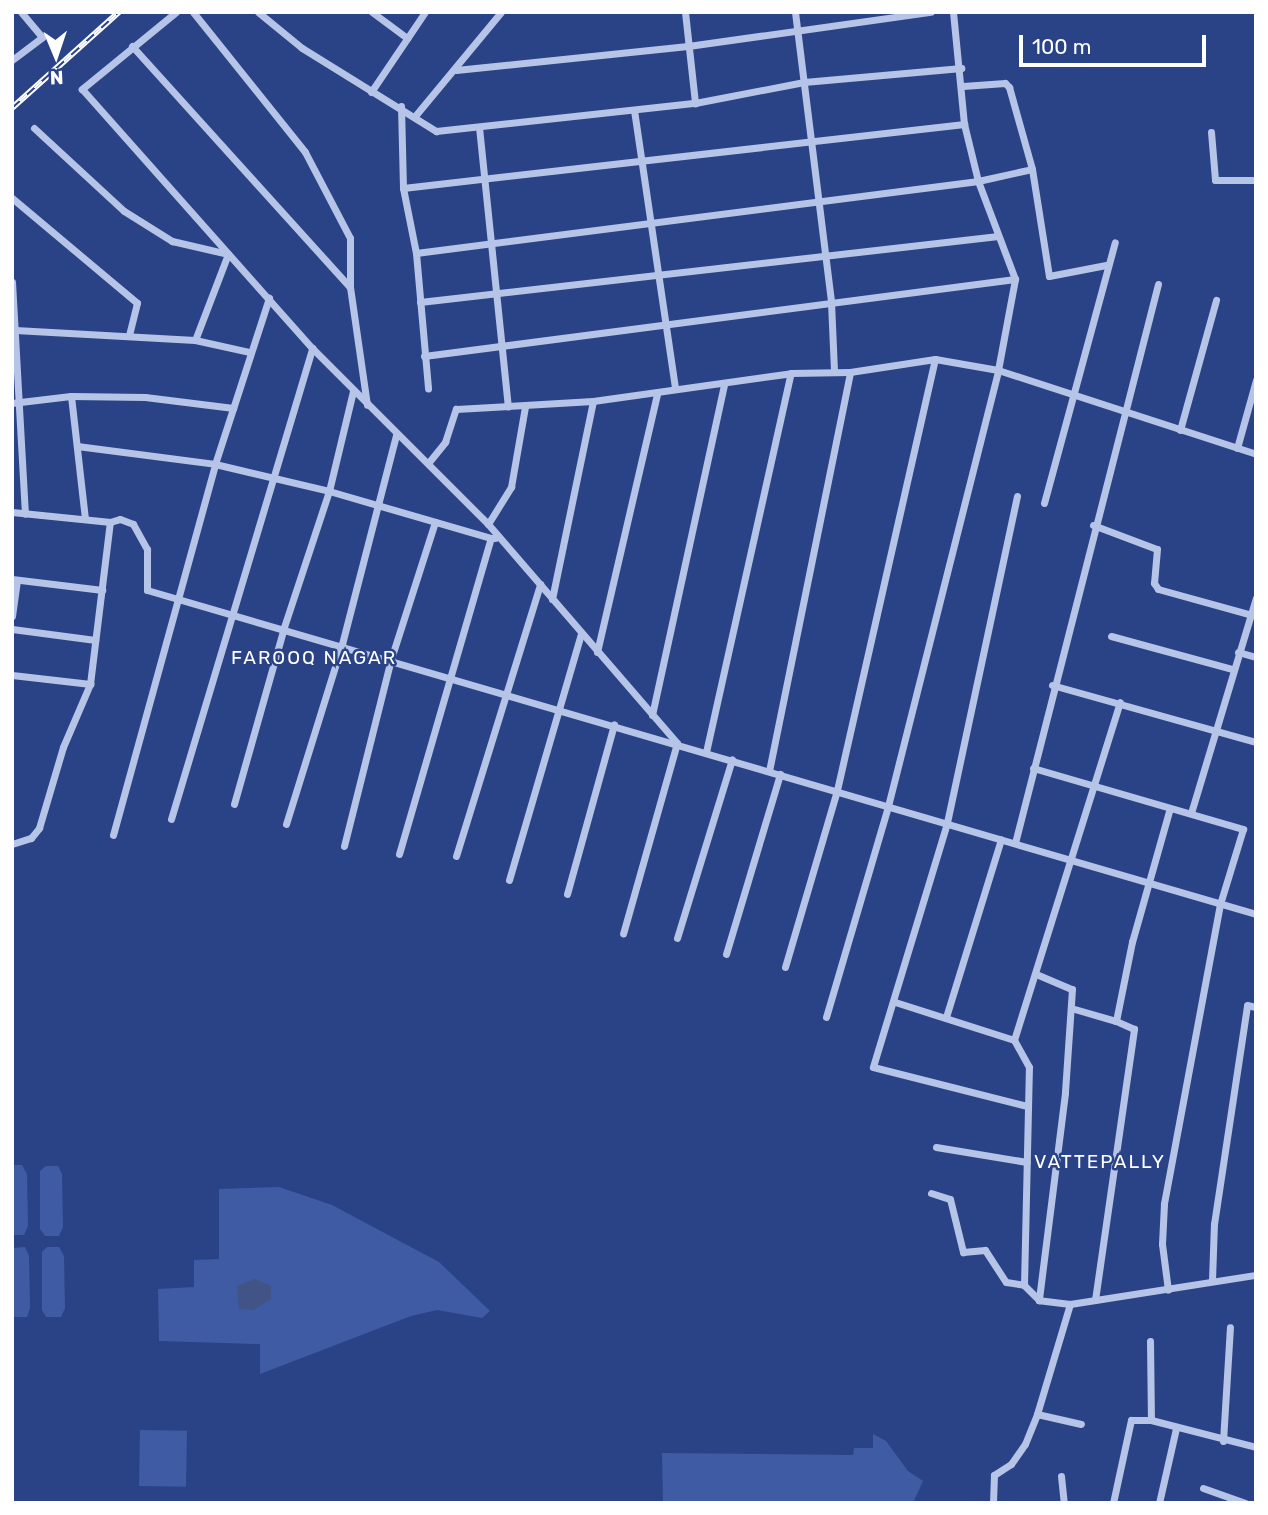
<!DOCTYPE html>
<style>
body{margin:0}
#map{position:relative;width:1268px;height:1515px;overflow:hidden;background:#2a4387;font-family:Rubik,sans-serif}
div>[style]{position:absolute}
.green>*{inset:0;background:#3f5ba3;transform-origin:0 0}
.water>*{inset:0;background:#425486}
.street>*{height:7px;margin:-3.5px;padding:0 3.5px;transform-origin:3.5px;border-radius:3.5px;background:#b6c4e8}
.rail>*{height:6px;margin-top:-3px;transform-origin:0;background:repeating-linear-gradient(90deg,#2a4387 0 10px,#fff 0 20px);box-sizing:border-box;border-block:2px solid #fff}
span{translate:-50% -50%;white-space:nowrap;text-align:center;line-height:1.15;-webkit-text-stroke:5px #2a4387;paint-order:stroke}
.neighbourhood-label{font-size:19px;color:#fff;letter-spacing:2px}
.frame{position:absolute;inset:0;border:14px solid #fff;pointer-events:none}
.north{position:absolute;left:21px;top:21px;width:70px;height:70px;-webkit-text-stroke:5px #2a4387;paint-order:stroke;rotate:178deg;font-size:19px;font-weight:700;line-height:28px;text-align:center;color:#fff}
.north::after{content:'';display:block;margin:auto;width:24px;height:32px;background:#fff;clip-path:polygon(50% 0,100% 100%,50% 72%,0 100%)}
.scale{position:absolute;left:1019px;top:35px;width:187px;height:32px;box-sizing:border-box;border:4px solid #fff;border-top:0;padding-left:9px;font-size:21px;line-height:24px;white-space:nowrap;color:#fff;-webkit-text-stroke:5px #2a4387;paint-order:stroke}
</style>
<div id="map">
<div class="green">
<i style="clip-path:polygon(12px 1165px,22px 1165px,27px 1174px,28px 1226px,24px 1235px,12px 1235px)"></i>
<i style="clip-path:polygon(46px 1166px,58px 1166px,62px 1174px,63px 1227px,59px 1236px,45px 1236px,40px 1229px,40px 1171px)"></i>
<i style="clip-path:polygon(279px 1187px,332px 1205px,439px 1262px,490px 1311px,482px 1318px,437px 1310px,411px 1316px,260px 1374px,260px 1344px,159px 1341px,158px 1289px,194px 1287px,194px 1260px,219px 1259px,219px 1189px)"></i>
<i style="clip-path:polygon(25px 1247px,29px 1256px,30px 1308px,27px 1317px,12px 1317px,12px 1248px)"></i>
<i style="clip-path:polygon(47px 1247px,59px 1247px,64px 1256px,65px 1308px,61px 1317px,46px 1317px,42px 1310px,42px 1252px)"></i>
<i style="left:140px;top:1430px;width:47px;height:56px;rotate:1deg"></i>
<i style="clip-path:polygon(873px 1434px,886px 1441px,908px 1471px,923px 1481px,913px 1503px,663px 1503px,662px 1453px,853px 1455px,854px 1448px,873px 1448px)"></i>
</div>
<div class="water">
<i style="clip-path:polygon(255px 1279px,271px 1286px,271px 1299px,253px 1310px,239px 1309px,237px 1286px)"></i>
</div>
<div class="street">
<i style="left:176px;top:12px;width:122px;rotate:140.7deg"></i>
<i style="left:82px;top:89px;width:346px;rotate:48.4deg"></i>
<i style="left:312px;top:348px;width:249px;rotate:45deg"></i>
<i style="left:488px;top:524px;width:289px;rotate:49.2deg"></i>
<i style="left:677px;top:743px;width:198px;rotate:105.8deg"></i>
<i style="left:193px;top:12px;width:179px;rotate:51.3deg"></i>
<i style="left:305px;top:152px;width:97px;rotate:62.4deg"></i>
<i style="left:350px;top:238px;width:49px;rotate:90deg"></i>
<i style="left:258px;top:12px;width:57px;rotate:39.3deg"></i>
<i style="left:302px;top:48px;width:158px;rotate:31.8deg"></i>
<i style="left:436px;top:131px;width:261px;rotate:-6.2deg"></i>
<i style="left:695px;top:103px;width:111px;rotate:-10.9deg"></i>
<i style="left:804px;top:82px;width:158px;rotate:-5.1deg"></i>
<i style="left:372px;top:12px;width:44px;rotate:36.6deg"></i>
<i style="left:685px;top:12px;width:92px;rotate:83.7deg"></i>
<i style="left:795px;top:12px;width:292px;rotate:82.9deg"></i>
<i style="left:831px;top:302px;width:70px;rotate:87.5deg"></i>
<i style="left:132px;top:46px;width:325px;rotate:47.9deg"></i>
<i style="left:350px;top:287px;width:119px;rotate:81.8deg"></i>
<i style="left:12px;top:60px;width:38px;rotate:-37deg"></i>
<i style="left:42px;top:37px;width:33px;rotate:-130deg"></i>
<i style="left:456px;top:70px;width:233px;rotate:-5.9deg"></i>
<i style="left:688px;top:46px;width:245px;rotate:-8deg"></i>
<i style="left:963px;top:86px;width:42px;rotate:-4.1deg"></i>
<i style="left:1005px;top:83px;width:6px;rotate:45deg"></i>
<i style="left:1009px;top:87px;width:85px;rotate:74.3deg"></i>
<i style="left:1032px;top:169px;width:108px;rotate:81deg"></i>
<i style="left:1049px;top:276px;width:58px;rotate:-10.9deg"></i>
<i style="left:371px;top:92px;width:97px;rotate:-56deg"></i>
<i style="left:401px;top:106px;width:82px;rotate:88.6deg"></i>
<i style="left:403px;top:188px;width:66px;rotate:78.7deg"></i>
<i style="left:416px;top:253px;width:136px;rotate:84.9deg"></i>
<i style="left:634px;top:110px;width:282px;rotate:81.6deg"></i>
<i style="left:415px;top:116px;width:135px;rotate:-50.4deg"></i>
<i style="left:479px;top:127px;width:281px;rotate:84.1deg"></i>
<i style="left:34px;top:128px;width:122px;rotate:42.7deg"></i>
<i style="left:124px;top:211px;width:57px;rotate:32deg"></i>
<i style="left:172px;top:241px;width:57px;rotate:13.1deg"></i>
<i style="left:228px;top:254px;width:92px;rotate:111deg"></i>
<i style="left:1211px;top:132px;width:48px;rotate:85.2deg"></i>
<i style="left:1215px;top:180px;width:41px"></i>
<i style="left:403px;top:188px;width:565px;rotate:-6.51deg"></i>
<i style="left:12px;top:198px;width:163px;rotate:40deg"></i>
<i style="left:137px;top:303px;width:33px;rotate:104deg"></i>
<i style="left:416px;top:253px;width:567px;rotate:-7.3deg"></i>
<i style="left:978px;top:181px;width:55px;rotate:-12.5deg"></i>
<i style="left:12px;top:282px;width:232px;rotate:86.8deg"></i>
<i style="left:420px;top:302px;width:582px;rotate:-6.51deg"></i>
<i style="left:15px;top:330px;width:180px;rotate:3.2deg"></i>
<i style="left:195px;top:340px;width:55px;rotate:12.5deg"></i>
<i style="left:424px;top:356px;width:596px;rotate:-7.42deg"></i>
<i style="left:71px;top:396px;width:123px;rotate:83.5deg"></i>
<i style="left:12px;top:403px;width:59px;rotate:-6.8deg"></i>
<i style="left:71px;top:396px;width:74px;rotate:0.8deg"></i>
<i style="left:145px;top:397px;width:89px;rotate:7.1deg"></i>
<i style="left:1180px;top:430px;width:135px;rotate:-74.5deg"></i>
<i style="left:77px;top:446px;width:139px;rotate:7.4deg"></i>
<i style="left:215px;top:464px;width:117px;rotate:13.3deg"></i>
<i style="left:329px;top:491px;width:169px;rotate:16.2deg"></i>
<i style="left:1237px;top:448px;width:71px;rotate:-74.4deg"></i>
<i style="left:429px;top:462px;width:26px;rotate:-51deg"></i>
<i style="left:445px;top:442px;width:35px;rotate:-72deg"></i>
<i style="left:456px;top:409px;width:137px;rotate:-3.3deg"></i>
<i style="left:593px;top:401px;width:200px;rotate:-8deg"></i>
<i style="left:791px;top:373px;width:59px;rotate:-1deg"></i>
<i style="left:850px;top:372px;width:86px;rotate:-8.7deg"></i>
<i style="left:935px;top:359px;width:64px;rotate:9.9deg"></i>
<i style="left:998px;top:370px;width:271px;rotate:18deg"></i>
<i style="left:1017px;top:496px;width:334px;rotate:102.1deg"></i>
<i style="left:947px;top:823px;width:255px;rotate:106.9deg"></i>
<i style="left:873px;top:1067px;width:159px;rotate:14.2deg"></i>
<i style="left:1044px;top:503px;width:270px;rotate:-74.8deg"></i>
<i style="left:12px;top:512px;width:99px;rotate:5.8deg"></i>
<i style="left:110px;top:522px;width:10px;rotate:-17deg"></i>
<i style="left:120px;top:519px;width:14px;rotate:21deg"></i>
<i style="left:133px;top:524px;width:29px;rotate:61deg"></i>
<i style="left:147px;top:549px;width:41px;rotate:90deg"></i>
<i style="left:147px;top:590px;width:1155px;rotate:16.29deg"></i>
<i style="left:488px;top:524px;width:44px;rotate:-58.1deg"></i>
<i style="left:511px;top:487px;width:81px;rotate:-80.1deg"></i>
<i style="left:1093px;top:525px;width:68px;rotate:20.6deg"></i>
<i style="left:1157px;top:549px;width:34px;rotate:95deg"></i>
<i style="left:1154px;top:583px;width:7px;rotate:56deg"></i>
<i style="left:1158px;top:589px;width:98px;rotate:15.5deg"></i>
<i style="left:12px;top:579px;width:91px;rotate:7deg"></i>
<i style="left:552px;top:599px;width:202px;rotate:-78.3deg"></i>
<i style="left:12px;top:616px;width:36px;rotate:-82deg"></i>
<i style="left:12px;top:629px;width:84px;rotate:7.5deg"></i>
<i style="left:1111px;top:636px;width:125px;rotate:15.3deg"></i>
<i style="left:597px;top:652px;width:265px;rotate:-76.9deg"></i>
<i style="left:1238px;top:652px;width:19px;rotate:16deg"></i>
<i style="left:12px;top:675px;width:79px;rotate:6.6deg"></i>
<i style="left:1052px;top:685px;width:212px;rotate:15.6deg"></i>
<i style="left:652px;top:715px;width:339px;rotate:-77.7deg"></i>
<i style="left:706px;top:752px;width:388px;rotate:-77.4deg"></i>
<i style="left:1033px;top:768px;width:219px;rotate:16.2deg"></i>
<i style="left:1243px;top:829px;width:78px;rotate:107deg"></i>
<i style="left:1220px;top:904px;width:305px;rotate:100.6deg"></i>
<i style="left:1164px;top:1204px;width:40px;rotate:92.9deg"></i>
<i style="left:1162px;top:1244px;width:46px;rotate:82.6deg"></i>
<i style="left:769px;top:771px;width:407px;rotate:-78.5deg"></i>
<i style="left:234px;top:804px;width:184px;rotate:-74.2deg"></i>
<i style="left:284px;top:627px;width:143px;rotate:-71.7deg"></i>
<i style="left:329px;top:491px;width:103px;rotate:-76.5deg"></i>
<i style="left:1191px;top:813px;width:225px;rotate:-73.2deg"></i>
<i style="left:171px;top:819px;width:492px;rotate:-73.3deg"></i>
<i style="left:286px;top:824px;width:189px;rotate:-72.7deg"></i>
<i style="left:342px;top:644px;width:216px;rotate:-75.5deg"></i>
<i style="left:113px;top:835px;width:385px;rotate:-74.6deg"></i>
<i style="left:215px;top:464px;width:175px;rotate:-72deg"></i>
<i style="left:1015px;top:843px;width:577px;rotate:-75.65deg"></i>
<i style="left:12px;top:844px;width:20px;rotate:-18deg"></i>
<i style="left:31px;top:838px;width:13px;rotate:-51deg"></i>
<i style="left:39px;top:828px;width:84px;rotate:-73.5deg"></i>
<i style="left:63px;top:747px;width:69px;rotate:-66.8deg"></i>
<i style="left:90px;top:684px;width:163px;rotate:-83deg"></i>
<i style="left:344px;top:846px;width:193px;rotate:-75.9deg"></i>
<i style="left:391px;top:659px;width:144px;rotate:-72.2deg"></i>
<i style="left:399px;top:854px;width:329px;rotate:-73.8deg"></i>
<i style="left:491px;top:538px;width:4px"></i>
<i style="left:456px;top:856px;width:285px;rotate:-72.8deg"></i>
<i style="left:509px;top:880px;width:257px;rotate:-73.7deg"></i>
<i style="left:567px;top:894px;width:176px;rotate:-74.5deg"></i>
<i style="left:677px;top:938px;width:187px;rotate:-72.9deg"></i>
<i style="left:726px;top:954px;width:188px;rotate:-73.3deg"></i>
<i style="left:785px;top:967px;width:184px;rotate:-73.6deg"></i>
<i style="left:837px;top:790px;width:442px;rotate:-77.2deg"></i>
<i style="left:1036px;top:974px;width:39px;rotate:23deg"></i>
<i style="left:1072px;top:989px;width:104px;rotate:93.9deg"></i>
<i style="left:1065px;top:1093px;width:209px;rotate:97.2deg"></i>
<i style="left:895px;top:1002px;width:125px;rotate:17.7deg"></i>
<i style="left:1071px;top:1008px;width:47px;rotate:16.1deg"></i>
<i style="left:826px;top:1017px;width:220px;rotate:-73.6deg"></i>
<i style="left:888px;top:806px;width:450px;rotate:-75.8deg"></i>
<i style="left:998px;top:370px;width:93px;rotate:-79.4deg"></i>
<i style="left:1015px;top:279px;width:105px;rotate:-110.7deg"></i>
<i style="left:978px;top:181px;width:59px;rotate:-103.8deg"></i>
<i style="left:964px;top:124px;width:113px;rotate:-95.6deg"></i>
<i style="left:946px;top:1017px;width:186px;rotate:-72.8deg"></i>
<i style="left:936px;top:1147px;width:92px;rotate:9.4deg"></i>
<i style="left:931px;top:1193px;width:20px;rotate:18deg"></i>
<i style="left:950px;top:1199px;width:55px;rotate:76.2deg"></i>
<i style="left:963px;top:1252px;width:22px;rotate:-5deg"></i>
<i style="left:985px;top:1250px;width:38px;rotate:57deg"></i>
<i style="left:1006px;top:1282px;width:18px;rotate:9deg"></i>
<i style="left:1212px;top:1280px;width:56px;rotate:-88deg"></i>
<i style="left:1214px;top:1224px;width:221px;rotate:-81.4deg"></i>
<i style="left:1247px;top:1005px;width:9px;rotate:13deg"></i>
<i style="left:1095px;top:1300px;width:274px;rotate:-81.8deg"></i>
<i style="left:1134px;top:1029px;width:20px;rotate:-156deg"></i>
<i style="left:1116px;top:1021px;width:81px;rotate:-78.6deg"></i>
<i style="left:1132px;top:942px;width:139px;rotate:-74.2deg"></i>
<i style="left:1070px;top:1304px;width:31px;rotate:-173deg"></i>
<i style="left:1039px;top:1300px;width:21px;rotate:-135deg"></i>
<i style="left:1024px;top:1285px;width:218px;rotate:-88.7deg"></i>
<i style="left:1029px;top:1067px;width:31px;rotate:-119deg"></i>
<i style="left:1014px;top:1040px;width:354px;rotate:-72.6deg"></i>
<i style="left:1150px;top:1341px;width:79px;rotate:89.3deg"></i>
<i style="left:1037px;top:1414px;width:45px;rotate:12.8deg"></i>
<i style="left:1223px;top:1441px;width:114px;rotate:-86.5deg"></i>
<i style="left:1061px;top:1476px;width:27px;rotate:84deg"></i>
<i style="left:1203px;top:1488px;width:45px;rotate:19.7deg"></i>
<i style="left:993px;top:1503px;width:28px;rotate:-88deg"></i>
<i style="left:994px;top:1475px;width:20px;rotate:-33deg"></i>
<i style="left:1011px;top:1464px;width:24px;rotate:-55deg"></i>
<i style="left:1025px;top:1444px;width:32px;rotate:-68deg"></i>
<i style="left:1037px;top:1414px;width:115px;rotate:-73.3deg"></i>
<i style="left:1070px;top:1304px;width:188px;rotate:-8.9deg"></i>
<i style="left:1113px;top:1503px;width:85px;rotate:-77.8deg"></i>
<i style="left:1131px;top:1420px;width:20px"></i>
<i style="left:1151px;top:1420px;width:108px;rotate:14.4deg"></i>
<i style="left:1159px;top:1503px;width:77px;rotate:-77.2deg"></i>
</div>
<div class="rail">
<i style="left:12px;top:108px;width:144px;rotate:-41.9deg"></i>
</div>
<div class="neighbourhood-label">
<span style="left:314px;top:658px">FAROOQ NAGAR</span>
<span style="left:1100px;top:1162px">VATTEPALLY</span>
</div>
<div class="frame"></div>
<div class="north">N</div>
<div class="scale">100 m</div>
</div>
